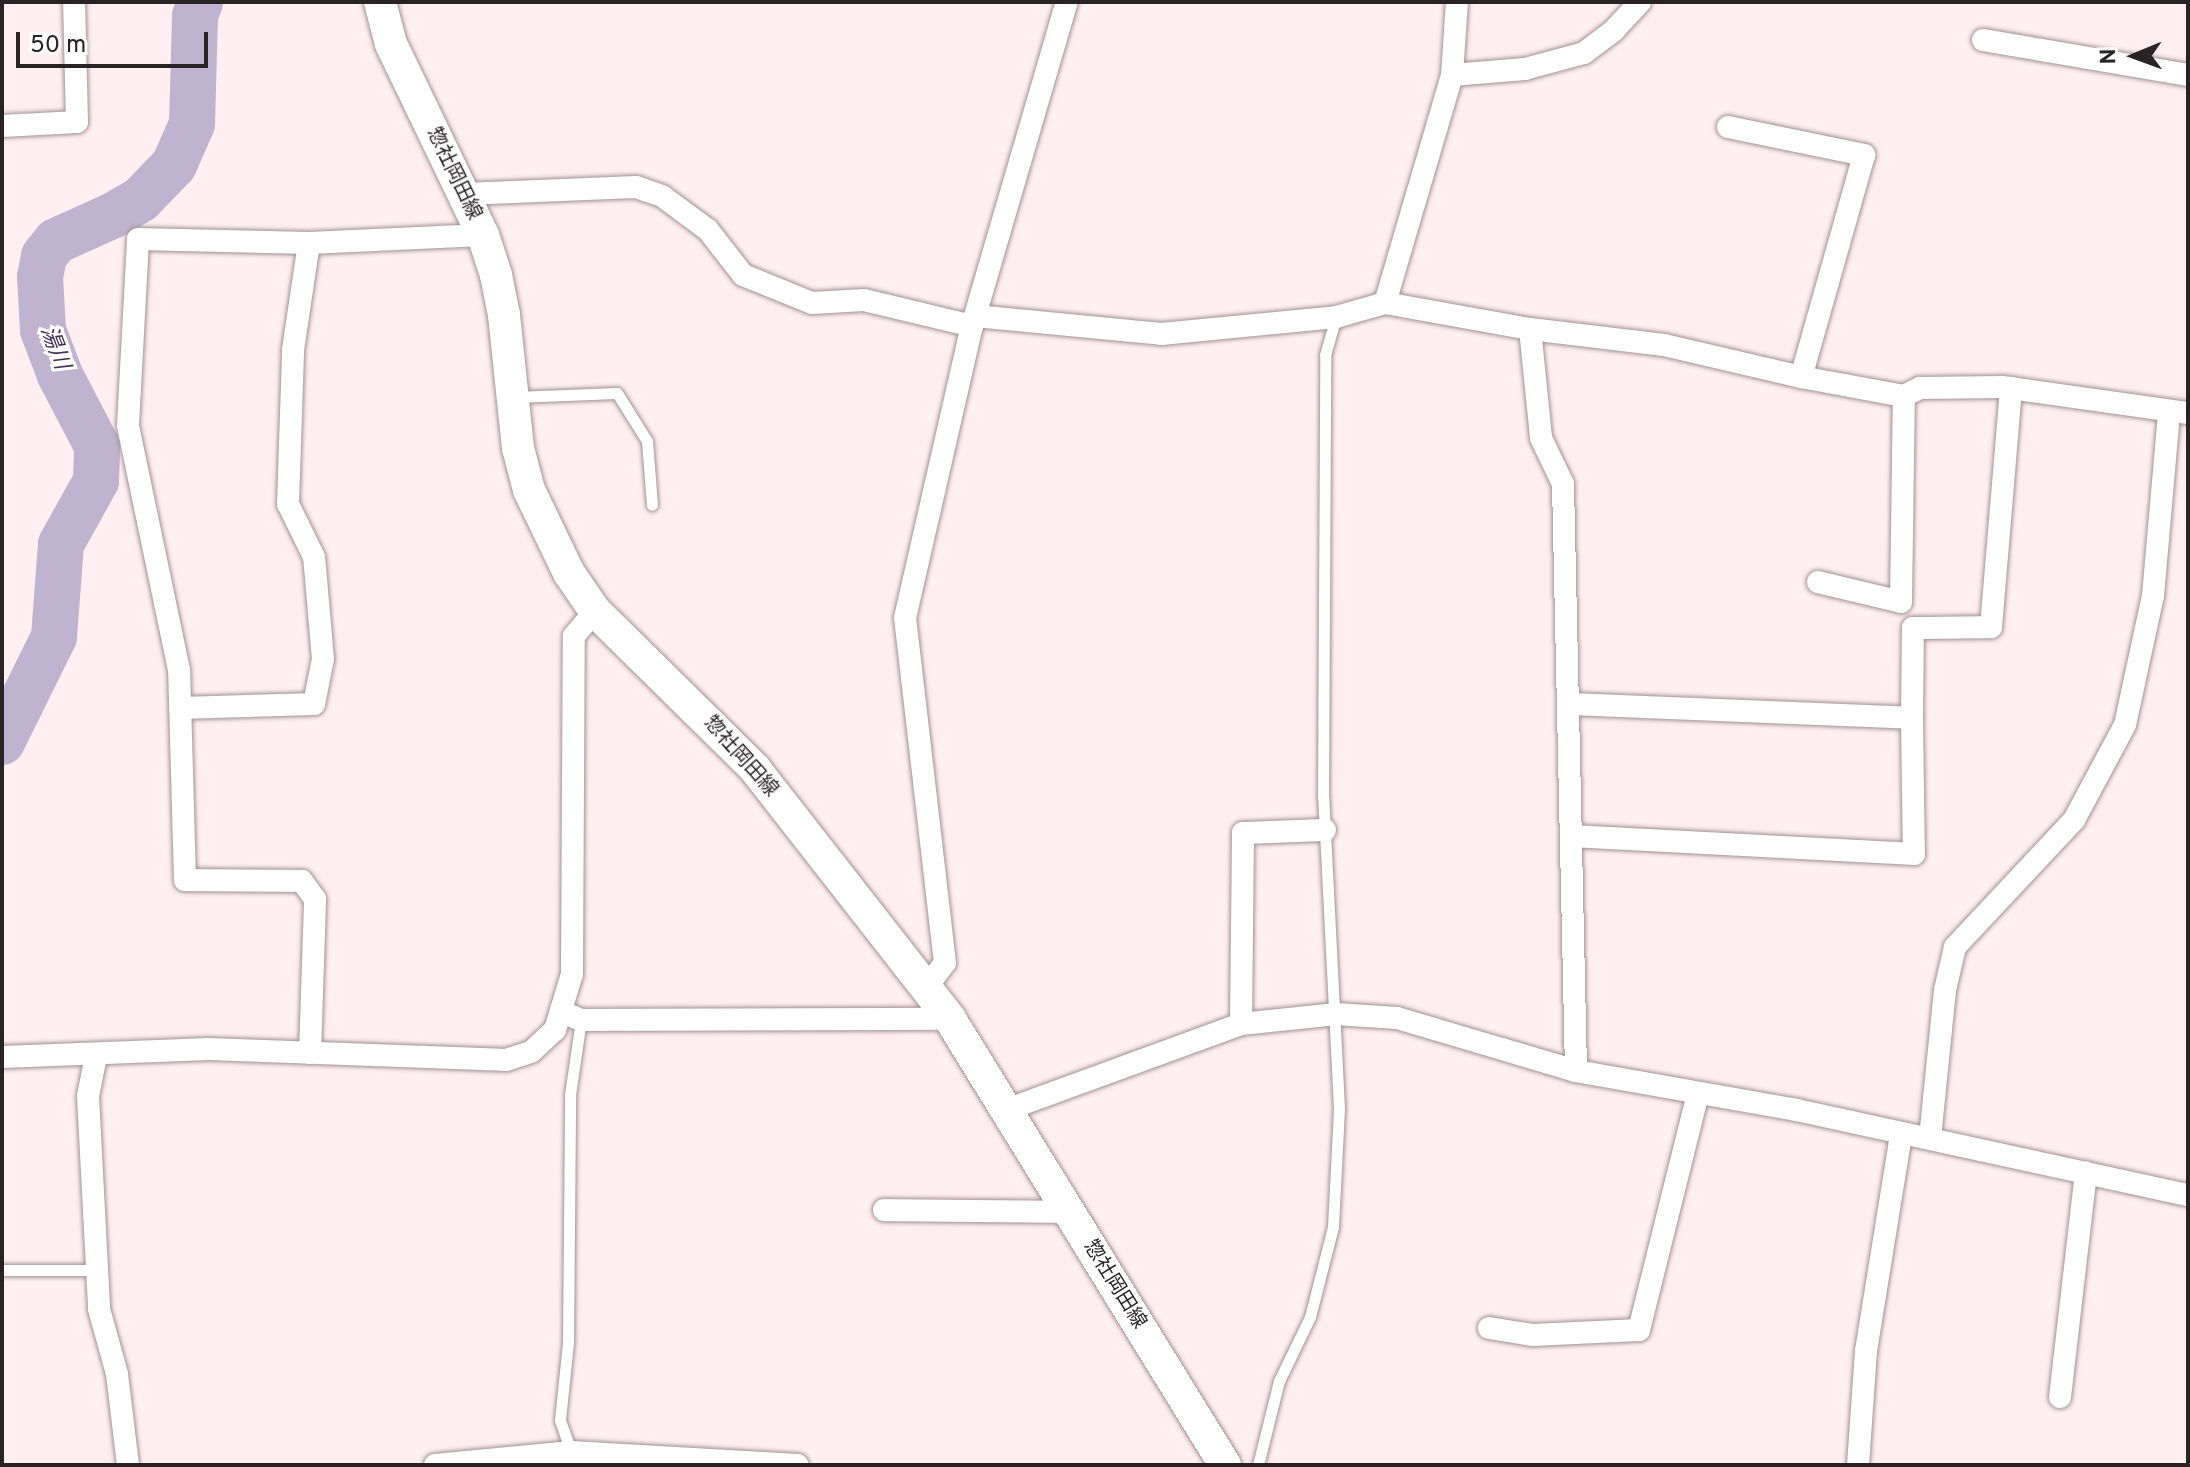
<!DOCTYPE html>
<meta charset="utf-8">
<style>
body{margin:0}
#map{position:relative;width:2190px;height:1467px;overflow:hidden;background:#ffeff2;font-family:Overpass,"Noto Sans JP",sans-serif}
div>[style]{position:absolute}
.river>*{height:46px;margin:-23px;padding:0 23px;transform-origin:23px;border-radius:23px;background:#c0b3cf}
.roads{filter:drop-shadow(0 0 2px #a29194) drop-shadow(0 0 2px #a29194)}
.service>*{height:11px;margin:-5.5px;padding:0 5.5px;transform-origin:5.5px;border-radius:5.5px;background:#fff}
.minor>*{height:22px;margin:-11px;padding:0 11px;transform-origin:11px;border-radius:11px;background:#fff}
.secondary>*{height:32px;margin:-16px;padding:0 16px;transform-origin:16px;border-radius:16px;background:#fff}
span{translate:-50% -50%;white-space:nowrap;text-align:center;line-height:1.15;-webkit-text-stroke:6px #fff;paint-order:stroke}
.street-label{font-size:20px;color:#2a2325}
.water-label{font-size:22px;color:#442f57;font-style:italic}
.frame{position:absolute;inset:0;border:4px solid #2a2325;pointer-events:none}
.north{position:absolute;left:2094px;top:16px;width:80px;height:80px;-webkit-text-stroke:6px #fff;paint-order:stroke;rotate:269deg;font-size:22px;font-weight:700;line-height:32px;text-align:center;color:#2a2325}
.north::after{content:'';display:block;margin:auto;width:28px;height:36px;background:#2a2325;clip-path:polygon(50% 0,100% 100%,50% 72%,0 100%)}
.scale{position:absolute;left:16px;top:32px;width:192px;height:36px;box-sizing:border-box;border:4px solid #2a2325;border-top:0;padding-left:10px;font-size:24px;line-height:28px;white-space:nowrap;color:#2a2325;-webkit-text-stroke:6px #fff;paint-order:stroke}
</style>
<div id="map">
<div class="river">
<i style="left:2px;top:742px;width:117px;rotate:-63.7deg"></i>
<i style="left:54px;top:637px;width:93px;rotate:-85.7deg"></i>
<i style="left:61px;top:544px;width:72px;rotate:-60.9deg"></i>
<i style="left:96px;top:481px;width:35px;rotate:-88deg"></i>
<i style="left:97px;top:446px;width:80px;rotate:-117.5deg"></i>
<i style="left:60px;top:375px;width:48px;rotate:-110.7deg"></i>
<i style="left:43px;top:330px;width:53px;rotate:-93.2deg"></i>
<i style="left:40px;top:277px;width:21px;rotate:-79deg"></i>
<i style="left:44px;top:256px;width:19px;rotate:-51deg"></i>
<i style="left:56px;top:241px;width:61px;rotate:-24.1deg"></i>
<i style="left:112px;top:216px;width:34px;rotate:-30deg"></i>
<i style="left:141px;top:199px;width:47px;rotate:-45.9deg"></i>
<i style="left:174px;top:165px;width:45px;rotate:-66.3deg"></i>
<i style="left:192px;top:124px;width:108px;rotate:-88.4deg"></i>
<i style="left:195px;top:16px;width:15px;rotate:-70deg"></i>
</div>
<div class="roads">
<div class="service">
<i style="left:515px;top:397px;width:102px;rotate:-2.2deg"></i>
<i style="left:617px;top:393px;width:57px;rotate:58deg"></i>
<i style="left:647px;top:441px;width:64px;rotate:85.5deg"></i>
<i style="left:2px;top:1270px;width:95px"></i>
<i style="left:571px;top:1452px;width:34px;rotate:-109deg"></i>
<i style="left:560px;top:1420px;width:78px;rotate:-84.1deg"></i>
<i style="left:568px;top:1342px;width:247px;rotate:-89.5deg"></i>
<i style="left:570px;top:1095px;width:76px;rotate:-81.7deg"></i>
<i style="left:1258px;top:1465px;width:87px;rotate:-76deg"></i>
<i style="left:1279px;top:1381px;width:71px;rotate:-64.2deg"></i>
<i style="left:1310px;top:1317px;width:93px;rotate:-75.7deg"></i>
<i style="left:1333px;top:1227px;width:119px;rotate:-87.1deg"></i>
<i style="left:1339px;top:1108px;width:311px;rotate:-92.9deg"></i>
<i style="left:1323px;top:797px;width:442px;rotate:-89.7deg"></i>
<i style="left:1325px;top:355px;width:40px;rotate:-74deg"></i>
</div>
<div class="minor">
<i style="left:1983px;top:40px;width:208px;rotate:9.7deg"></i>
<i style="left:1452px;top:75px;width:73px;rotate:-4.7deg"></i>
<i style="left:1525px;top:69px;width:61px;rotate:-15.2deg"></i>
<i style="left:1584px;top:53px;width:38px;rotate:-37deg"></i>
<i style="left:1614px;top:30px;width:38px;rotate:-47deg"></i>
<i style="left:2px;top:126px;width:75px;rotate:-3.1deg"></i>
<i style="left:77px;top:122px;width:120px;rotate:-91.4deg"></i>
<i style="left:1728px;top:127px;width:139px;rotate:11.6deg"></i>
<i style="left:1864px;top:155px;width:231px;rotate:105.8deg"></i>
<i style="left:464px;top:194px;width:172px;rotate:-2.3deg"></i>
<i style="left:636px;top:187px;width:28px;rotate:19deg"></i>
<i style="left:662px;top:196px;width:57px;rotate:36.5deg"></i>
<i style="left:708px;top:230px;width:57px;rotate:52.1deg"></i>
<i style="left:743px;top:275px;width:74px;rotate:22.1deg"></i>
<i style="left:812px;top:303px;width:52px;rotate:-3.3deg"></i>
<i style="left:864px;top:300px;width:111px;rotate:13.5deg"></i>
<i style="left:1385px;top:303px;width:238px;rotate:-73.6deg"></i>
<i style="left:1452px;top:75px;width:73px;rotate:-86.1deg"></i>
<i style="left:975px;top:316px;width:187px;rotate:5.5deg"></i>
<i style="left:1161px;top:334px;width:176px;rotate:-5.5deg"></i>
<i style="left:1336px;top:317px;width:51px;rotate:-15.9deg"></i>
<i style="left:1385px;top:303px;width:147px;rotate:10.2deg"></i>
<i style="left:1530px;top:329px;width:135px;rotate:6.8deg"></i>
<i style="left:1664px;top:345px;width:141px;rotate:13.1deg"></i>
<i style="left:1801px;top:377px;width:105px;rotate:10.5deg"></i>
<i style="left:1904px;top:396px;width:18px;rotate:-27deg"></i>
<i style="left:1920px;top:388px;width:82px;rotate:-0.7deg"></i>
<i style="left:2002px;top:387px;width:188px;rotate:8deg"></i>
<i style="left:1530px;top:329px;width:110px;rotate:84.2deg"></i>
<i style="left:1541px;top:438px;width:51px;rotate:64.4deg"></i>
<i style="left:1563px;top:484px;width:587px;rotate:88.73deg"></i>
<i style="left:1818px;top:582px;width:85px;rotate:13.5deg"></i>
<i style="left:1901px;top:602px;width:206px;rotate:-89.2deg"></i>
<i style="left:1569px;top:704px;width:343px;rotate:2.3deg"></i>
<i style="left:1912px;top:718px;width:136px;rotate:89.2deg"></i>
<i style="left:1914px;top:854px;width:342px;rotate:-177deg"></i>
<i style="left:180px;top:708px;width:134px;rotate:-1.7deg"></i>
<i style="left:314px;top:704px;width:46px;rotate:-78.7deg"></i>
<i style="left:323px;top:659px;width:102px;rotate:-95deg"></i>
<i style="left:314px;top:557px;width:59px;rotate:-116.1deg"></i>
<i style="left:288px;top:504px;width:154px;rotate:-88.1deg"></i>
<i style="left:293px;top:350px;width:108px;rotate:-81.5deg"></i>
<i style="left:1912px;top:718px;width:90px;rotate:-89.4deg"></i>
<i style="left:1913px;top:628px;width:78px;rotate:-0.7deg"></i>
<i style="left:1991px;top:627px;width:240px;rotate:-85.2deg"></i>
<i style="left:926px;top:988px;width:31px;rotate:-53deg"></i>
<i style="left:945px;top:963px;width:347px;rotate:-96.6deg"></i>
<i style="left:905px;top:618px;width:300px;rotate:-77.1deg"></i>
<i style="left:972px;top:326px;width:338px;rotate:-73.7deg"></i>
<i style="left:562px;top:1012px;width:21px;rotate:23deg"></i>
<i style="left:581px;top:1020px;width:369px;rotate:-0.2deg"></i>
<i style="left:1241px;top:1024px;width:191px;rotate:-89.4deg"></i>
<i style="left:1243px;top:833px;width:82px;rotate:-2.1deg"></i>
<i style="left:310px;top:1053px;width:154px;rotate:-88.1deg"></i>
<i style="left:315px;top:899px;width:22px;rotate:-126deg"></i>
<i style="left:302px;top:881px;width:117px;rotate:-179.5deg"></i>
<i style="left:185px;top:880px;width:210px;rotate:-91.6deg"></i>
<i style="left:179px;top:670px;width:250px;rotate:-101.8deg"></i>
<i style="left:128px;top:425px;width:186px;rotate:-86.9deg"></i>
<i style="left:138px;top:239px;width:171px;rotate:1.3deg"></i>
<i style="left:309px;top:243px;width:174px;rotate:-2.6deg"></i>
<i style="left:96px;top:1056px;width:41px;rotate:101.3deg"></i>
<i style="left:88px;top:1096px;width:213px;rotate:87deg"></i>
<i style="left:99px;top:1309px;width:67px;rotate:74.5deg"></i>
<i style="left:117px;top:1374px;width:92px;rotate:83.1deg"></i>
<i style="left:2px;top:1057px;width:207px;rotate:-2.2deg"></i>
<i style="left:209px;top:1049px;width:297px;rotate:2.1deg"></i>
<i style="left:506px;top:1060px;width:26px;rotate:-18deg"></i>
<i style="left:531px;top:1052px;width:33px;rotate:-43deg"></i>
<i style="left:555px;top:1030px;width:59px;rotate:-73.1deg"></i>
<i style="left:572px;top:974px;width:338px;rotate:-89.7deg"></i>
<i style="left:574px;top:636px;width:33px;rotate:-50deg"></i>
<i style="left:1006px;top:1110px;width:250px;rotate:-20.1deg"></i>
<i style="left:1241px;top:1024px;width:96px;rotate:-6deg"></i>
<i style="left:1336px;top:1014px;width:61px;rotate:3.8deg"></i>
<i style="left:1397px;top:1018px;width:187px;rotate:16.5deg"></i>
<i style="left:1576px;top:1071px;width:224px;rotate:10deg"></i>
<i style="left:1797px;top:1110px;width:400px;rotate:12.3deg"></i>
<i style="left:1930px;top:1138px;width:149px;rotate:-84.2deg"></i>
<i style="left:1945px;top:990px;width:44px;rotate:-76.9deg"></i>
<i style="left:1955px;top:947px;width:174px;rotate:-46.9deg"></i>
<i style="left:2074px;top:820px;width:108px;rotate:-61.8deg"></i>
<i style="left:2125px;top:725px;width:132px;rotate:-77.8deg"></i>
<i style="left:2153px;top:596px;width:184px;rotate:-85deg"></i>
<i style="left:884px;top:1210px;width:184px;rotate:0.6deg"></i>
<i style="left:1489px;top:1328px;width:45px;rotate:9deg"></i>
<i style="left:1533px;top:1335px;width:106px;rotate:-2.7deg"></i>
<i style="left:1639px;top:1330px;width:243px;rotate:-76deg"></i>
<i style="left:2060px;top:1397px;width:226px;rotate:-83.4deg"></i>
<i style="left:435px;top:1465px;width:137px;rotate:-5.5deg"></i>
<i style="left:571px;top:1452px;width:227px;rotate:3.3deg"></i>
<i style="left:1858px;top:1465px;width:114px;rotate:-86deg"></i>
<i style="left:1866px;top:1351px;width:220px;rotate:-80.8deg"></i>
</div>
<div class="secondary">
<i style="left:380px;top:2px;width:43px;rotate:75.3deg"></i>
<i style="left:391px;top:44px;width:212px;rotate:64.3deg"></i>
<i style="left:483px;top:235px;width:42px;rotate:72deg"></i>
<i style="left:496px;top:275px;width:41px;rotate:78.7deg"></i>
<i style="left:504px;top:315px;width:134px;rotate:84deg"></i>
<i style="left:518px;top:448px;width:43px;rotate:75.3deg"></i>
<i style="left:529px;top:490px;width:92px;rotate:64.3deg"></i>
<i style="left:569px;top:573px;width:46px;rotate:55.6deg"></i>
<i style="left:595px;top:611px;width:225px;rotate:44.6deg"></i>
<i style="left:755px;top:769px;width:317px;rotate:52deg"></i>
<i style="left:950px;top:1019px;width:524px;rotate:58.34deg"></i>
</div>
</div>
<div class="street-label">
<span style="left:453px;top:174px;rotate:64deg">惣社岡田線</span>
<span style="left:740px;top:757px;rotate:48deg">惣社岡田線</span>
<span style="left:1114px;top:1285px;rotate:58deg">惣社岡田線</span>
</div>
<div class="water-label">
<span style="left:54px;top:348px;rotate:69deg">湯川</span>
</div>
<div class="frame"></div>
<div class="north">N</div>
<div class="scale">50 m</div>
</div>
